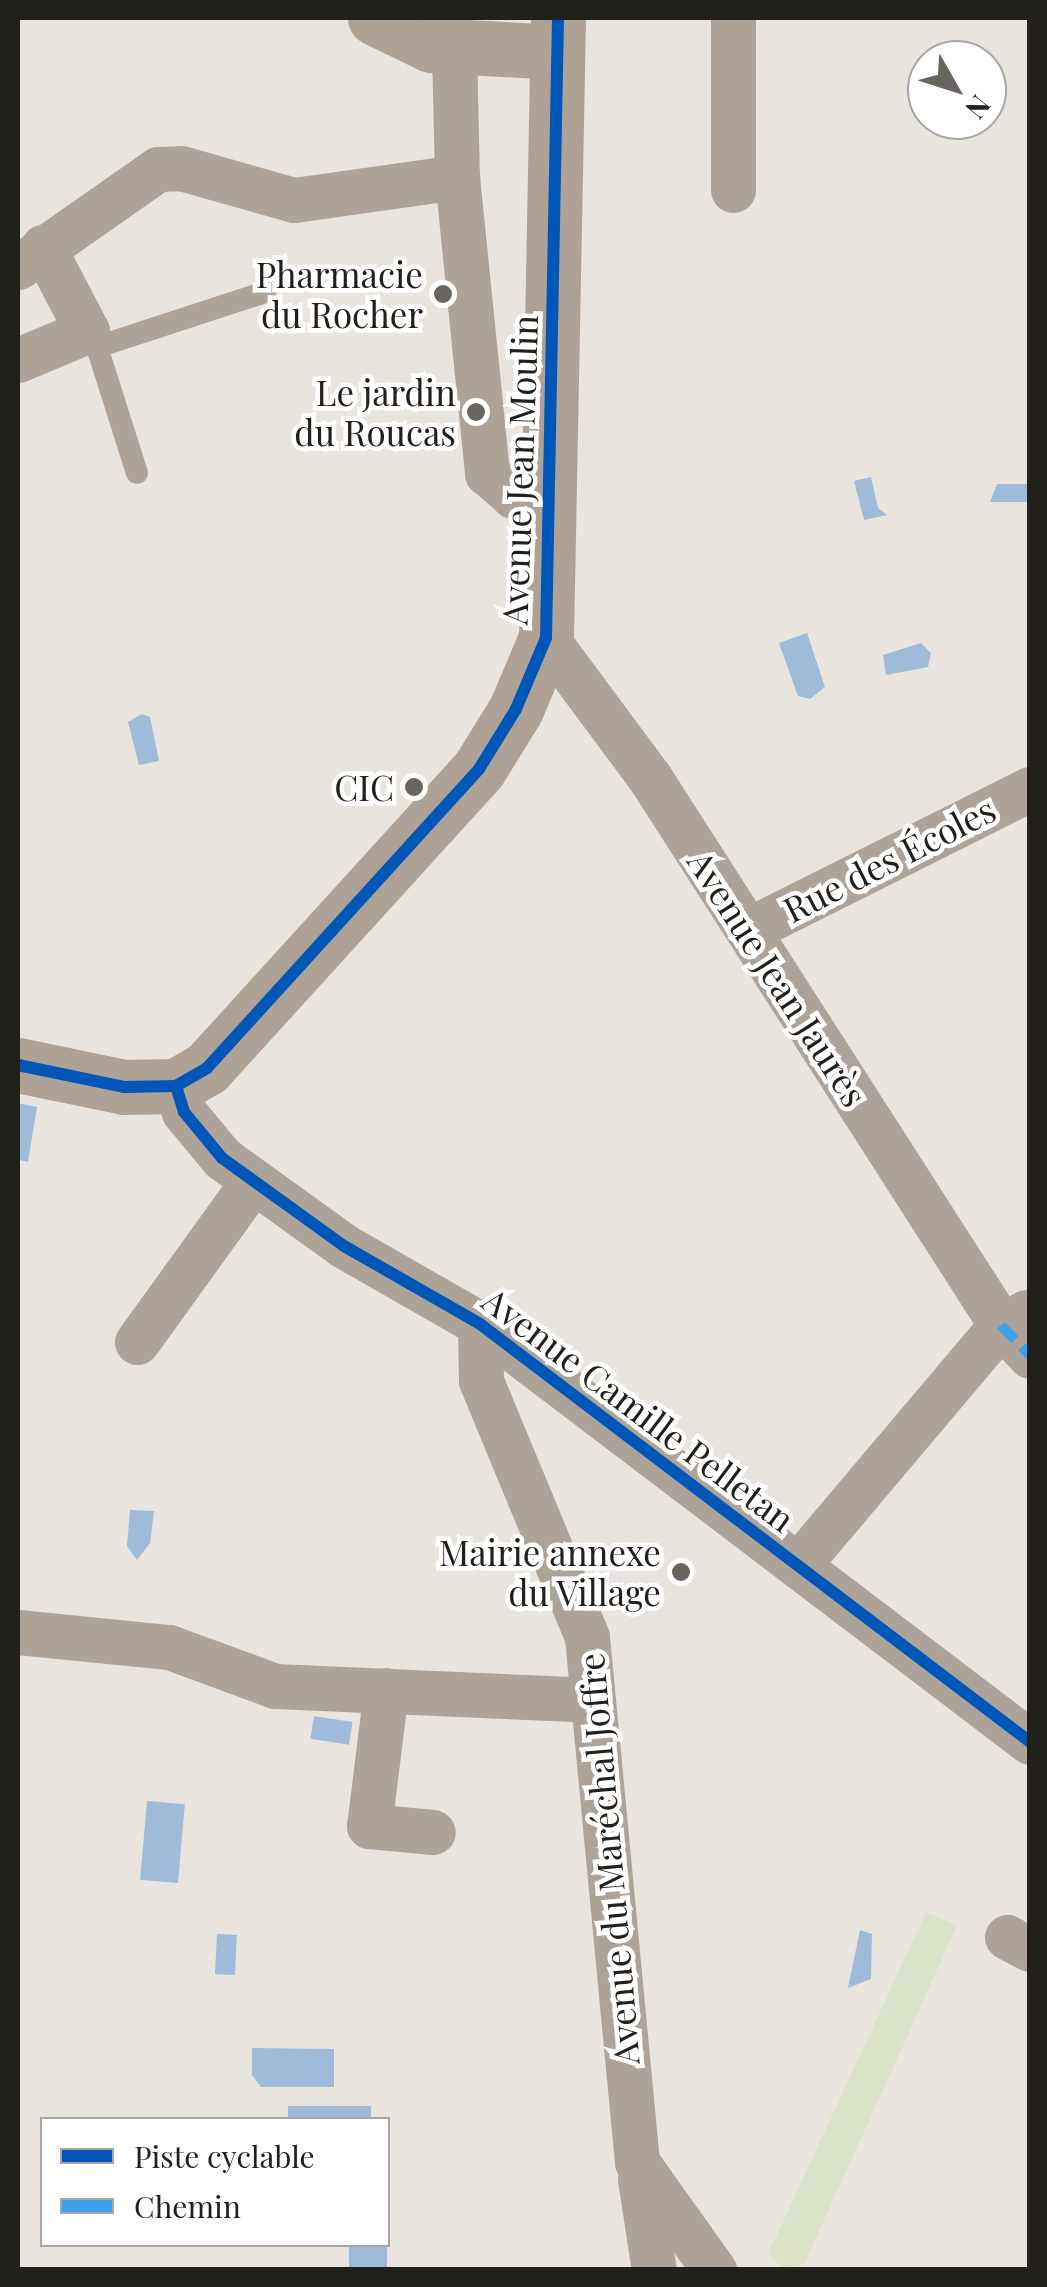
<!DOCTYPE html>
<meta charset="utf-8">
<style>
body{margin:0}
#map{position:relative;width:1047px;height:2287px;overflow:hidden;background:#eae4de;font-family:"Playfair Display",serif}
div>[style]{position:absolute}
.green>*{inset:0;background:#dae3c9}
.water>*{inset:0;background:#9ebcda;transform-origin:0 0}
.lane>*{height:22px;margin:-11px;padding:0 11px;transform-origin:11px;border-radius:11px;background:#aea398}
.street>*{height:45px;margin:-22.5px;padding:0 22.5px;transform-origin:22.5px;border-radius:22.5px;background:#aea398}
.secondary>*{height:55px;margin:-27.5px;padding:0 27.5px;transform-origin:27.5px;border-radius:27.5px;background:#aea195}
.quiet>*{height:10px;margin-top:-5px;transform-origin:0;background:repeating-linear-gradient(90deg,#3ea2ea 0 20px,transparent 0 30px)}
.cycleway>*{height:12px;margin:-6px;padding:0 6px;transform-origin:6px;border-radius:6px;background:#0057b8}
.dots>*{width:28px;height:28px;translate:-50% -50%;box-sizing:border-box;border:5px solid #fff;border-radius:50%}
span{translate:-50% -50%;white-space:nowrap;text-align:center;line-height:1.15;-webkit-text-stroke:9px #fff;paint-order:stroke}
.poi-label{font-size:35px;color:#22201b}
.right{translate:-100% -50%;text-align:right}
.street-label{font-size:35px;color:#22201b}
.frame{position:absolute;inset:0;border:20px solid #22201b;pointer-events:none}
.legend{position:absolute;left:40px;top:2117px;width:350px;height:130px;box-sizing:border-box;background:#fff;border:2px solid #a7a6a4;margin:0;padding:12px 18px;list-style:none;font-size:30px;color:#22201b}
.legend li{display:flex;align-items:center;gap:20px;height:50px}
.legend b{width:50px;border:2px solid #a7a6a4}
.north{position:absolute;left:907px;top:40px;width:100px;height:100px;box-sizing:border-box;background:#fff;border:2px solid #a7a6a4;border-radius:50%;rotate:129deg;font-size:28px;font-weight:700;line-height:40px;text-align:center;color:#22201b}
.north::after{content:'';display:block;margin:auto;width:35px;height:45px;background:#68655f;clip-path:polygon(50% 0,100% 100%,50% 72%,0 100%)}
</style>
<div id="map">
<div class="green">
<i style="clip-path:polygon(926px 1912px,957px 1926px,804px 2265px,784px 2269px,768px 2254px)"></i>
</div>
<div class="water">
<i style="clip-path:polygon(871px 477px,878px 508px,887px 515px,864px 520px,854px 481px)"></i>
<i style="clip-path:polygon(997px 484px,1029px 484px,1029px 502px,990px 502px)"></i>
<i style="clip-path:polygon(807px 633px,825px 687px,810px 699px,798px 696px,779px 643px)"></i>
<i style="clip-path:polygon(921px 643px,931px 653px,928px 667px,886px 675px,883px 655px)"></i>
<i style="clip-path:polygon(142px 714px,150px 717px,159px 761px,139px 765px,128px 722px)"></i>
<i style="clip-path:polygon(18px 1103px,37px 1107px,28px 1162px,20px 1160px)"></i>
<i style="clip-path:polygon(130px 1510px,154px 1511px,150px 1543px,137px 1560px,127px 1546px)"></i>
<i style="left:314px;top:1716px;width:39px;height:23px;rotate:9deg"></i>
<i style="left:147px;top:1801px;width:38px;height:79px;rotate:5deg"></i>
<i style="clip-path:polygon(860px 1930px,872px 1934px,871px 1979px,848px 1988px)"></i>
<i style="left:217px;top:1934px;width:20px;height:40px;rotate:3deg"></i>
<i style="clip-path:polygon(252px 2048px,334px 2049px,334px 2087px,261px 2087px,252px 2075px)"></i>
<i style="left:288px;top:2106px;width:83px;height:13px"></i>
<i style="left:349px;top:2245px;width:38px;height:24px"></i>
</div>
<div class="lane">
<i style="left:87px;top:331px;width:19px;rotate:58deg"></i>
<i style="left:97px;top:347px;width:177px;rotate:-18.1deg"></i>
<i style="left:97px;top:347px;width:132px;rotate:72.4deg"></i>
</div>
<div class="street">
<i style="left:733px;top:18px;width:172px;rotate:90deg"></i>
<i style="left:454px;top:48px;width:129px;rotate:88.7deg"></i>
<i style="left:457px;top:177px;width:298px;rotate:84.2deg"></i>
<i style="left:487px;top:473px;width:35px;rotate:41deg"></i>
<i style="left:513px;top:496px;width:38px;rotate:5deg"></i>
<i style="left:18px;top:267px;width:171px;rotate:-35deg"></i>
<i style="left:158px;top:169px;width:23px;rotate:-2deg"></i>
<i style="left:181px;top:168px;width:117px;rotate:15.8deg"></i>
<i style="left:294px;top:200px;width:165px;rotate:-8deg"></i>
<i style="left:18px;top:360px;width:75px;rotate:-22.8deg"></i>
<i style="left:87px;top:331px;width:95px;rotate:-117.6deg"></i>
<i style="left:546px;top:638px;width:174px;rotate:53.4deg"></i>
<i style="left:650px;top:778px;width:650px;rotate:57.31deg"></i>
<i style="left:1001px;top:1325px;width:42px;rotate:46.9deg"></i>
<i style="left:748px;top:930px;width:315px;rotate:-26.6deg"></i>
<i style="left:176px;top:1086px;width:27px;rotate:73deg"></i>
<i style="left:184px;top:1112px;width:60px;rotate:50.4deg"></i>
<i style="left:222px;top:1158px;width:150px;rotate:35.8deg"></i>
<i style="left:344px;top:1246px;width:157px;rotate:29.8deg"></i>
<i style="left:480px;top:1324px;width:691px;rotate:37.23deg"></i>
<i style="left:480px;top:1324px;width:57px;rotate:89deg"></i>
<i style="left:481px;top:1381px;width:277px;rotate:67.5deg"></i>
<i style="left:587px;top:1637px;width:527px;rotate:84.56deg"></i>
<i style="left:637px;top:2162px;width:133px;rotate:54.5deg"></i>
<i style="left:137px;top:1342px;width:198px;rotate:-54.2deg"></i>
<i style="left:798px;top:1565px;width:314px;rotate:-49.8deg"></i>
<i style="left:1001px;top:1325px;width:29px;rotate:-27deg"></i>
<i style="left:18px;top:1632px;width:152px;rotate:5.7deg"></i>
<i style="left:169px;top:1647px;width:113px;rotate:20.2deg"></i>
<i style="left:275px;top:1686px;width:317px;rotate:2.5deg"></i>
<i style="left:386px;top:1690px;width:137px;rotate:97.1deg"></i>
<i style="left:369px;top:1826px;width:64px;rotate:5.4deg"></i>
<i style="left:1007px;top:1937px;width:26px;rotate:28deg"></i>
<i style="left:640px;top:2179px;width:92px;rotate:81.3deg"></i>
</div>
<div class="secondary">
<i style="left:375px;top:18px;width:62px;rotate:25.7deg"></i>
<i style="left:431px;top:45px;width:126px;rotate:3.2deg"></i>
<i style="left:18px;top:1065px;width:108px;rotate:11.7deg"></i>
<i style="left:124px;top:1087px;width:52px;rotate:-1.1deg"></i>
<i style="left:176px;top:1086px;width:36px;rotate:-30deg"></i>
<i style="left:207px;top:1068px;width:404px;rotate:-47.7deg"></i>
<i style="left:479px;top:769px;width:70px;rotate:-58.3deg"></i>
<i style="left:516px;top:709px;width:77px;rotate:-67.1deg"></i>
<i style="left:546px;top:638px;width:620px;rotate:-88.89deg"></i>
</div>
<div class="quiet">
<i style="left:1001px;top:1325px;width:42px;rotate:46.9deg"></i>
<i style="left:1029px;top:1894px;width:1px"></i>
</div>
<div class="cycleway">
<i style="left:18px;top:1065px;width:108px;rotate:11.7deg"></i>
<i style="left:124px;top:1087px;width:52px;rotate:-1.1deg"></i>
<i style="left:176px;top:1086px;width:36px;rotate:-30deg"></i>
<i style="left:207px;top:1068px;width:404px;rotate:-47.7deg"></i>
<i style="left:479px;top:769px;width:70px;rotate:-58.3deg"></i>
<i style="left:516px;top:709px;width:77px;rotate:-67.1deg"></i>
<i style="left:546px;top:638px;width:620px;rotate:-88.89deg"></i>
<i style="left:176px;top:1086px;width:27px;rotate:73deg"></i>
<i style="left:184px;top:1112px;width:60px;rotate:50.4deg"></i>
<i style="left:222px;top:1158px;width:150px;rotate:35.8deg"></i>
<i style="left:344px;top:1246px;width:157px;rotate:29.8deg"></i>
<i style="left:480px;top:1324px;width:691px;rotate:37.23deg"></i>
</div>
<div class="dots">
<i style="left:443px;top:294px;background:#68655f"></i>
<i style="left:476px;top:412px;background:#68655f"></i>
<i style="left:414px;top:787px;background:#68655f"></i>
<i style="left:681px;top:1572px;background:#68655f"></i>
</div>
<div class="poi-label">
<span class="right" style="left:423px;top:294px">Pharmacie<br>du Rocher</span>
<span class="right" style="left:456px;top:412px">Le jardin<br>du Roucas</span>
<span class="right" style="left:394px;top:787px">CIC</span>
<span class="right" style="left:661px;top:1572px">Mairie annexe<br>du Village</span>
</div>
<div class="street-label">
<span style="left:519px;top:470px;rotate:-88deg">Avenue Jean Moulin</span>
<span style="left:889px;top:859px;rotate:-27deg">Rue des Écoles</span>
<span style="left:778px;top:978px;rotate:57deg">Avenue Jean Jaurès</span>
<span style="left:639px;top:1409px;rotate:37deg">Avenue Camille Pelletan</span>
<span style="left:608px;top:1859px;rotate:-95deg">Avenue du Maréchal Joffre</span>
</div>
<div class="frame"></div>
<ul class="legend">
<li><b style="height:12px;background:#0057b8"></b>Piste cyclable</li>
<li><b style="height:12px;background:#3ea2ea"></b>Chemin</li>
</ul>
<div class="north">N</div>
</div>
